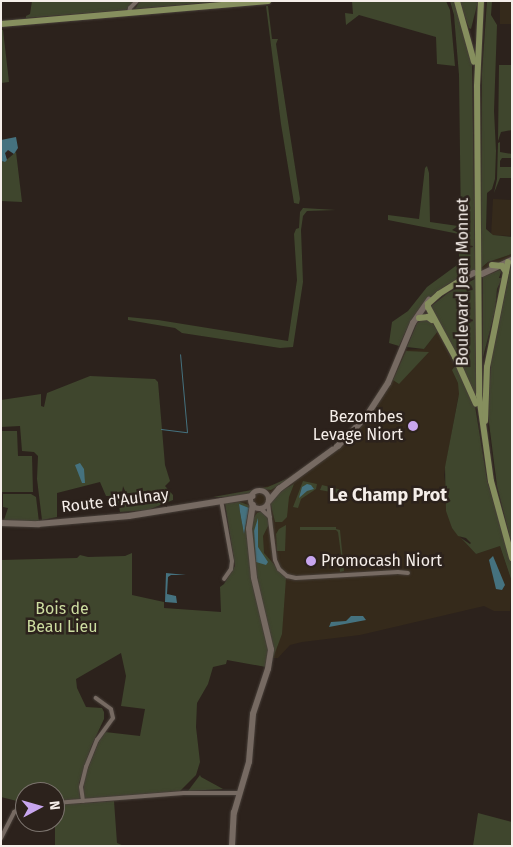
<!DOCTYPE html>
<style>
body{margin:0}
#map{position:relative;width:513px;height:847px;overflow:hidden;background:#2c221c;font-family:"Fira Sans",sans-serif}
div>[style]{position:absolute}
.industrial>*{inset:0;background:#352a1b;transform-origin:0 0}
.green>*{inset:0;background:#3f462d}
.water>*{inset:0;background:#45727f}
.stream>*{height:1px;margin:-0.5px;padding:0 0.5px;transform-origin:0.5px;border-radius:0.5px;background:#45727f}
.roads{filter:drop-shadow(0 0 1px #463e38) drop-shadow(0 0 1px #463e38)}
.street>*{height:4px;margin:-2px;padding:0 2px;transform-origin:2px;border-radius:2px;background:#766a62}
.secondary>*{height:5.5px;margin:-2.75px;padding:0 2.75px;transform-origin:2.75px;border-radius:2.75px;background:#766a62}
.secondary>.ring{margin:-2.75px;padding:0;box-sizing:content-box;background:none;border:5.5px solid #766a62;border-radius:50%}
.primary>*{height:6px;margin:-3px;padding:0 3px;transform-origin:3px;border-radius:3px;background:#868f5e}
.dots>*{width:14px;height:14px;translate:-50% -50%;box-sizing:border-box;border:2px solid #2c221c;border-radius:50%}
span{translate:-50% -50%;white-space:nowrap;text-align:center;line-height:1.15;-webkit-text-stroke:5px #2c221c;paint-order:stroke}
.street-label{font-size:16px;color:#f5eee9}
.poi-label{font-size:16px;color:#f5eee9}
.right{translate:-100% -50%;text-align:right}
.left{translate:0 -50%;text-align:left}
.park-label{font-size:16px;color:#cddda0}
.neighbourhood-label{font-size:18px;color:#f5eee9;font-weight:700}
.frame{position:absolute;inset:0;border:2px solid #f5eee9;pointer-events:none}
.north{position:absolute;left:15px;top:782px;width:50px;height:50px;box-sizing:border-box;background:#2c221c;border:1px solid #7c746e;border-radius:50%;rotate:84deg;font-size:14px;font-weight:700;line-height:20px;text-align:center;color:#f5eee9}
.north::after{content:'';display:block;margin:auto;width:18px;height:22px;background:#c8a6ef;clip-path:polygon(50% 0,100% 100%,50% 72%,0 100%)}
</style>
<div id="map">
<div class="industrial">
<i style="left:500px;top:1px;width:12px;height:23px"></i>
<i style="left:493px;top:199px;width:19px;height:36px;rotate:3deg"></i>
<i style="clip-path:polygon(512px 254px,511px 265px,488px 276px,481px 276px,481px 268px,488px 262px)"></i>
<i style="clip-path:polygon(438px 331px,464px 385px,458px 398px,444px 475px,452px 528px,476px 554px,500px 546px,512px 582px,510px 611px,494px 611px,484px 606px,360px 635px,302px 642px,290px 645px,278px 658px,272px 658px,259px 666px,260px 661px,225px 503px,256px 489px,280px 483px,329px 449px,352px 429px,368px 408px,385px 380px,398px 350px,424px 349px)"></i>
</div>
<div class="green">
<i style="clip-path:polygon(32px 1px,135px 1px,126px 10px,26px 18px,26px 16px,30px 14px)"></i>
<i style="clip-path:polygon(140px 1px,226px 1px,135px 9px)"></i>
<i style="clip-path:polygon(352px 1px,446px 1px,450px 10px,455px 66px,437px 64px,436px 37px,359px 15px,346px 25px,345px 13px,353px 14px)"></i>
<i style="clip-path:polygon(450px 1px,455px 1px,472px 64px,475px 272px,448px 284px,428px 299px,411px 320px,399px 346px,389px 343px,392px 322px,408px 311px,427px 287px,457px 265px,459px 261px,459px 234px,388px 220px,388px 215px,419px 219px,425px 168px,427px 166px,429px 173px,430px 222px,458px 226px,452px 230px,459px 233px,461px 230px,459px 75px,454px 15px)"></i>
<i style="clip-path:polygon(459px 1px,478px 1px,471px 29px,469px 28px)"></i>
<i style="clip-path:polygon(487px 1px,492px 1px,491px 15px,497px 25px,494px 111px,496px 151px,495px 179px,492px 189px,487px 193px,486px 229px,493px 235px,512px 237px,512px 254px,488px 262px,481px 268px,482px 73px)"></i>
<i style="clip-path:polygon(266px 6px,268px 6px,272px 39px,278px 39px,276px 44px,300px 199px,299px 204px,294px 203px,281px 124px)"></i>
<i style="clip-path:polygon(1px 30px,3px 30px,9px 82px,1px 83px)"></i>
<i style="clip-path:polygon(499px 65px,512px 65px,512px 130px,501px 132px,498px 141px)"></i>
<i style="clip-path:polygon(500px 142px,500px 152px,512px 154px,512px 158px,502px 158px,500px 161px,500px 167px,512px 167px,512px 178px,500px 178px,494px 193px,497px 179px,498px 143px)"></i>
<i style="clip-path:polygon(16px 152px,22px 202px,1px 201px,1px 161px,4px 162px)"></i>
<i style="clip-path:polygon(303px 208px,336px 210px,307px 211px,303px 216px,301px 230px,303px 282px,293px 347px,280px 348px,182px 333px,175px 328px,128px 320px,128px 317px,158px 320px,288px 341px,297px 280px,294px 234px,296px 229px,299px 228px,300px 212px)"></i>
<i style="clip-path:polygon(511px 265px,512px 264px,512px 545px,497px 486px,488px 415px,491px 362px)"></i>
<i style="clip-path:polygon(500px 270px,501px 272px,499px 278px,502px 278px,497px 289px,495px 311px,483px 357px,483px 277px)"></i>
<i style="clip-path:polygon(475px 279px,475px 355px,477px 398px,453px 348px,430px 307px,448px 293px)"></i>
<i style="clip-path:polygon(430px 320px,438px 331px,424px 349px,407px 347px,417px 323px,422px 320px)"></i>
<i style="clip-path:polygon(406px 351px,429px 352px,399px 384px,393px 380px)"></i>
<i style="clip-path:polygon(456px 365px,475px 406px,487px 480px,512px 564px,512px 582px,500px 546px,476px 554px,461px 538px,470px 544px,471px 543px,466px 538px,458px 536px,452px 528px,446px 511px,445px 467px,459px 394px,458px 383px,452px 370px)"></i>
<i style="clip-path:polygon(90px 376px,155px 379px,158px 382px,165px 465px,170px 481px,165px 486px,173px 495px,173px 500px,148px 510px,120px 512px,117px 496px,106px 496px,100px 482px,57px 493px,57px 517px,42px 520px,37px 479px,38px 456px,34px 452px,22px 451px,20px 426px,1px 427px,1px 400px,41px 394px,41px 406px,44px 407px,47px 393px)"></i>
<i style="clip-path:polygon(1px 431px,17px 431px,18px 456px,32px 456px,33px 492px,1px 492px)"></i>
<i style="clip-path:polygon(295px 475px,271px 490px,260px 489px,250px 494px,230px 497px,213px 497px,268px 487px)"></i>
<i style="clip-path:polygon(303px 481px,317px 484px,316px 489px,301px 499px,298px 508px,293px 507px)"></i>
<i style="clip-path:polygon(294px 484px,289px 497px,287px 517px,282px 522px,275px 522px,270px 501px,279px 492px)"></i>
<i style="clip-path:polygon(322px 485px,346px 491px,342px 494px,320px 490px)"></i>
<i style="clip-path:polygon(3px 494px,31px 494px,36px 497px,39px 522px,4px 520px,8px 508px,3px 507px)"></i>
<i style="clip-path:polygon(evenodd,240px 502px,251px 506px,249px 517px,255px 594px,269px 650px,266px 667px,227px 660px,226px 664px,213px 667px,208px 684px,197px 703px,196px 727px,200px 762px,196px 775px,180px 791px,84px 799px,84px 778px,99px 741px,105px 732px,140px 736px,145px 709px,121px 706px,126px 676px,121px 653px,76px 679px,77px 688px,86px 707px,102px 708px,104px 712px,104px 719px,91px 747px,79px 783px,80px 799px,55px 801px,55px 792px,25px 792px,25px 803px,1px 797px,1px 560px,77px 558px,80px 555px,88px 557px,125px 556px,132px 553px,132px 595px,164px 602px,164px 608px,221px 612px,220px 587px,224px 584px,235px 566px,225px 503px,240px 502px,239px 505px,249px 510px,244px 534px,240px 512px,239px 505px)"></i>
<i style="clip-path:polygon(262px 511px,268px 517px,269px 524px,263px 536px,264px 553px,286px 578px,282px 634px,273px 658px,259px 599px,251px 530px,253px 519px,257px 513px)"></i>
<i style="clip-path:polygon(286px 525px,285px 551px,277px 551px,276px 534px,279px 529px)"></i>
<i style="clip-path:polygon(300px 527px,336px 527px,336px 529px,340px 530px,344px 571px,340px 572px,339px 563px,342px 562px,338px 532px,336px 530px,300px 530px)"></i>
<i style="clip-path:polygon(200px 775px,201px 777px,223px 789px,188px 791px)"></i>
<i style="clip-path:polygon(114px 801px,117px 843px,124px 846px,55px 846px,55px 805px)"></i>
<i style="clip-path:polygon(478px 813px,512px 822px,512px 846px,473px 846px)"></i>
</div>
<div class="water">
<i style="clip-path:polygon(16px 137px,18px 148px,14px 154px,8px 150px,5px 153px,7px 160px,5px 162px,1px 161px,1px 140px)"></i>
<i style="clip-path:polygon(80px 463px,84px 469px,85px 483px,82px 483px,75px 465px)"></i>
<i style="clip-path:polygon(307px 484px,311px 485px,314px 489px,307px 491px,299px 498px,302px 487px)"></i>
<i style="clip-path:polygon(239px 504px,249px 508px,244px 534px,240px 512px)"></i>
<i style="clip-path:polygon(258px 518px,258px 547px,268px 562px,266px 565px,256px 562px,254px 531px)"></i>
<i style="clip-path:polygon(493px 556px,505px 585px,502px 590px,496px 589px,489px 560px)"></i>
<i style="clip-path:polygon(166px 573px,186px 575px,171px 575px,168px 577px,167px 594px,176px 596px,177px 603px,165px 602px)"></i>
<i style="clip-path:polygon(351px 616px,363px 616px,366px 620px,329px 627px,331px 622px,346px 621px)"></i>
</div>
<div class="stream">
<i style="left:161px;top:429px;width:26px;rotate:7deg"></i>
<i style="left:187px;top:432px;width:78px;rotate:-95.1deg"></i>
</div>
<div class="roads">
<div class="street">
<i style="left:129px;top:13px;width:5px;rotate:-79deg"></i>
<i style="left:130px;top:8px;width:10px;rotate:-45deg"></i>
<i style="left:221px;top:500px;width:62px;rotate:79.8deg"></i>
<i style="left:232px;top:561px;width:8px;rotate:97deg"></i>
<i style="left:231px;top:569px;width:12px;rotate:125deg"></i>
<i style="left:268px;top:503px;width:57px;rotate:83deg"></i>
<i style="left:275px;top:560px;width:10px;rotate:66deg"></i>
<i style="left:279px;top:569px;width:11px;rotate:41deg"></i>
<i style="left:287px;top:576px;width:9px;rotate:13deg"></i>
<i style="left:296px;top:578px;width:102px;rotate:-3.4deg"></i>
<i style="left:398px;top:572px;width:10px;rotate:6deg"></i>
<i style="left:261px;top:509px;width:12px;rotate:42deg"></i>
<i style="left:83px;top:801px;width:14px;rotate:-98deg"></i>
<i style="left:81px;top:787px;width:21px;rotate:-76deg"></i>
<i style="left:86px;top:767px;width:29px;rotate:-68deg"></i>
<i style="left:97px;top:740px;width:27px;rotate:-54deg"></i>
<i style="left:113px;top:718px;width:9px;rotate:-103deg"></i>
<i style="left:111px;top:709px;width:19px;rotate:-144deg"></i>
<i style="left:55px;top:803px;width:129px;rotate:-4.4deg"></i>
<i style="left:184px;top:793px;width:55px"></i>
<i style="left:1px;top:838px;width:29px;rotate:-63deg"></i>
<i style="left:14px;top:812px;width:13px;rotate:-29deg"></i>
</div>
<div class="secondary">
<i style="left:482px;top:274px;width:33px;rotate:-25deg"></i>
<i style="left:462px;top:279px;width:13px;rotate:-27deg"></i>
<i class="ring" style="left:251px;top:491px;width:12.5px;height:12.5px"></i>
<i style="left:269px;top:501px;width:16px;rotate:-50deg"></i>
<i style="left:279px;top:489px;width:73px;rotate:-36.1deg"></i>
<i style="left:338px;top:446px;width:40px;rotate:-46deg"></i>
<i style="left:366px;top:417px;width:40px;rotate:-57.1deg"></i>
<i style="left:388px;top:383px;width:65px;rotate:-67.4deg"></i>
<i style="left:413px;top:323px;width:28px;rotate:-55deg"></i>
<i style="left:1px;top:523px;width:37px;rotate:2deg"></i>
<i style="left:38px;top:524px;width:91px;rotate:-5deg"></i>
<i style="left:129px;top:516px;width:125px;rotate:-9.2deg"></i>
<i style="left:232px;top:846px;width:33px;rotate:-87deg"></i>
<i style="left:234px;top:813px;width:53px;rotate:-73.6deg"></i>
<i style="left:249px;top:762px;width:48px;rotate:-85.2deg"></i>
<i style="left:253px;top:714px;width:47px;rotate:-71.6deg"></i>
<i style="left:268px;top:669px;width:19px;rotate:-81deg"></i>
<i style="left:271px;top:650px;width:74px;rotate:-103.3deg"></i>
<i style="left:254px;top:578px;width:49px;rotate:-95.8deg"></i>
<i style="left:249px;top:529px;width:24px;rotate:-81deg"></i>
</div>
<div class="primary">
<i style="left:457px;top:1px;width:63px;rotate:74.4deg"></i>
<i style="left:481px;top:1px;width:85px;rotate:92.7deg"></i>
<i style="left:477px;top:86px;width:309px;rotate:89.6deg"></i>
<i style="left:479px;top:395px;width:87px;rotate:82.1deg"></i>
<i style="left:491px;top:481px;width:80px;rotate:74.7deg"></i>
<i style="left:1px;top:24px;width:268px;rotate:-4.9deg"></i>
<i style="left:492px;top:265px;width:10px;rotate:6deg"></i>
<i style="left:502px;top:266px;width:7px;rotate:56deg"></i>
<i style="left:466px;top:277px;width:32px;rotate:148deg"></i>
<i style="left:439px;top:294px;width:15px;rotate:138deg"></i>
<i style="left:428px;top:304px;width:3px;rotate:90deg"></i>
<i style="left:428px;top:307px;width:57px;rotate:61.6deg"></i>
<i style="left:455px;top:357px;width:51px;rotate:65.9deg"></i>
<i style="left:419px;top:318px;width:9px;rotate:-6deg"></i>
<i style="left:428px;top:317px;width:5px;rotate:37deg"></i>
<i style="left:485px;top:421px;width:54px;rotate:-87.9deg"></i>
<i style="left:487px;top:367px;width:107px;rotate:-78.7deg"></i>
</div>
</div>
<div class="dots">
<i style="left:413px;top:426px;background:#c8a6ef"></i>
<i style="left:311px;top:561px;background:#c8a6ef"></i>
</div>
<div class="street-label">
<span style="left:463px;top:282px;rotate:-90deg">Boulevard Jean Monnet</span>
<span style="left:115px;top:501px;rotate:-7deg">Route d'Aulnay</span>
</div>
<div class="poi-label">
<span class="right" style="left:403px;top:426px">Bezombes<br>Levage Niort</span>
<span class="left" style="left:321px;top:561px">Promocash Niort</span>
</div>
<div class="park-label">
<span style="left:62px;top:618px">Bois de<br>Beau Lieu</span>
</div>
<div class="neighbourhood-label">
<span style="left:388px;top:495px">Le Champ Prot</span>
</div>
<div class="frame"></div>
<div class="north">N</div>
</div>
